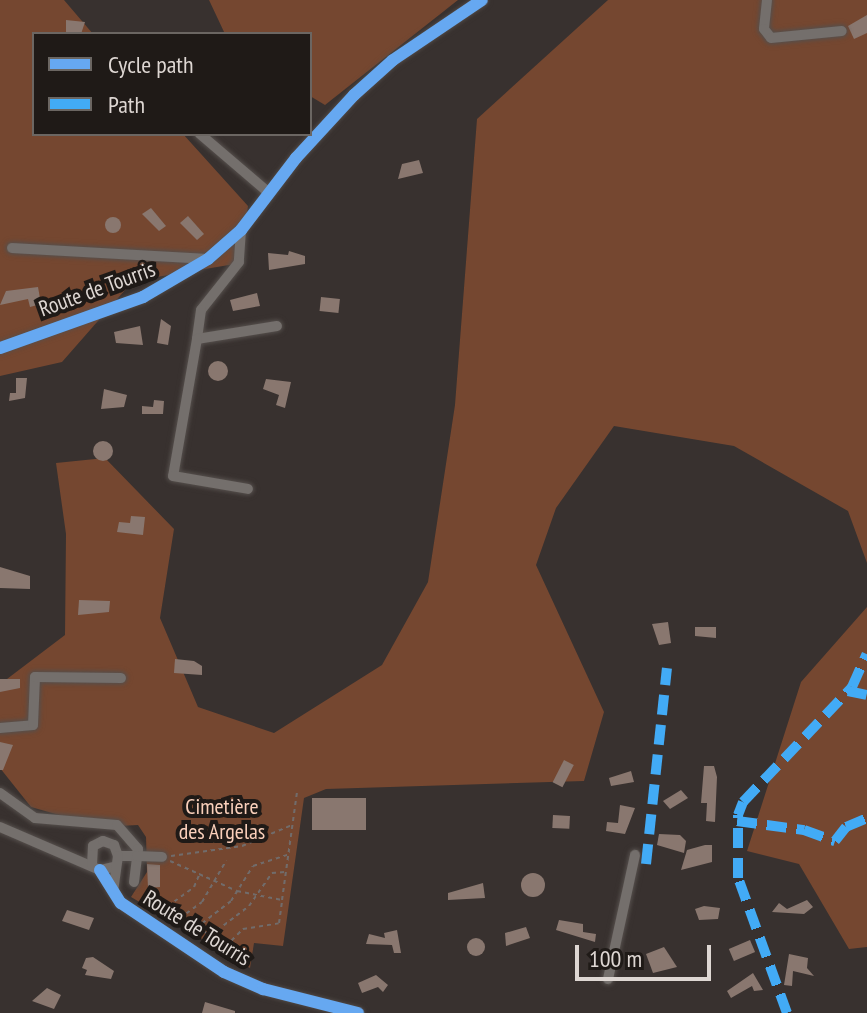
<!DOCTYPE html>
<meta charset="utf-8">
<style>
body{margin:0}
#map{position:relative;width:867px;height:1013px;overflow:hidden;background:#38312f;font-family:"PT Sans Narrow",sans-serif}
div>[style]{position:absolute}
.green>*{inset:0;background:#754730}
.building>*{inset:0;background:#89776f;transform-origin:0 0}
.round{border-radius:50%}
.path>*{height:2px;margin-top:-1px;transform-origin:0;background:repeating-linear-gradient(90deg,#716c6b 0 4px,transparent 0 8px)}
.roads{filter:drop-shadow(0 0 2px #554f4c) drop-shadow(0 0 2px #554f4c)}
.minor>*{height:10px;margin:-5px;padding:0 5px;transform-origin:5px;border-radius:5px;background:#746f6c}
.quiet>*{height:10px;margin-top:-5px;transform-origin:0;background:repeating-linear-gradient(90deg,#42abf6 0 20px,transparent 0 30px)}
.cycleway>*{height:12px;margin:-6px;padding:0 6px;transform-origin:6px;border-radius:6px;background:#66a8f1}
span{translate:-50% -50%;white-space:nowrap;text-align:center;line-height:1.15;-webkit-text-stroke:8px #1f1a17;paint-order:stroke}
.street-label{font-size:22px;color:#ded7d3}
.park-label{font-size:22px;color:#fad0bb}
.legend{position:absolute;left:32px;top:32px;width:280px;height:104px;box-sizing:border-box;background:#1f1a17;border:2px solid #6b6662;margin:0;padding:10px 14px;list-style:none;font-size:24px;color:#ded7d3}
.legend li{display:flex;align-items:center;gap:16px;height:40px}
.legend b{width:40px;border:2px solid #6b6662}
.scale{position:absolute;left:575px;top:945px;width:136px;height:36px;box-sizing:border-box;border:4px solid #ded7d3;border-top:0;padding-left:10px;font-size:24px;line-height:28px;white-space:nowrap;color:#ded7d3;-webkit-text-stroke:6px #1f1a17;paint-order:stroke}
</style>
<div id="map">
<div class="green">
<i style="clip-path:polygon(0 0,64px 0,93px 34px,34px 34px,34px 134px,183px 134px,248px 206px,241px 263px,133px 281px,62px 362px,0 376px)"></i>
<i style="clip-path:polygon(209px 0,458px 0,325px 105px,310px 96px,310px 34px,225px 34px)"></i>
<i style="clip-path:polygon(608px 0,867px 0,867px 563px,848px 511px,734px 446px,614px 426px,556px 508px,536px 565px,604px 712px,584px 781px,326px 789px,304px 798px,283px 946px,254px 943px,250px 968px,131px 897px,147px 872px,146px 837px,138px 825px,101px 827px,31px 807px,0 768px,0 692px,7px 679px,65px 635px,66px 534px,56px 463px,105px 458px,174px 529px,160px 618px,198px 707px,274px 733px,382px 665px,428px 582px,455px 405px,477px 119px)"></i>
<i style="clip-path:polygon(867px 607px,867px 947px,849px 949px,799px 864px,747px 851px,801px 682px)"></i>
</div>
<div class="building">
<i style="clip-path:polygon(867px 15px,867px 33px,854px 39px,848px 26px)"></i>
<i style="clip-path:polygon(66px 20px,85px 22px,81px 34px,66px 34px)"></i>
<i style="clip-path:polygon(419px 160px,423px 173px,398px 179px,402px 164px)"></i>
<i style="clip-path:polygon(151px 208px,166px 226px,159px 231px,142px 214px)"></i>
<i style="clip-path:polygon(188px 216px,204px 234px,197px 240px,180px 223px)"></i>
<i class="round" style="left:105px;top:217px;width:16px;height:16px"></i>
<i style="clip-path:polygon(289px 251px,305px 256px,305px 264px,269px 270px,268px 253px,288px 255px)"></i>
<i style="clip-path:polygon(38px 287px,41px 304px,30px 307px,28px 299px,0 305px,6px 291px)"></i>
<i style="clip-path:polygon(257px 293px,260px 306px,233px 311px,230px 300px)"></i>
<i style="left:321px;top:297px;width:19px;height:14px;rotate:6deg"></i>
<i style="clip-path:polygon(161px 319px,171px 326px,168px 345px,157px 343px)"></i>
<i style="clip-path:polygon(140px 326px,143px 345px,116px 343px,114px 332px)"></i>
<i class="round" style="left:208px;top:361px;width:20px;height:20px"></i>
<i style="clip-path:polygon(16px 378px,27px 378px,25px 398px,9px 401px,10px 393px,16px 393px)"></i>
<i style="clip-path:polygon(266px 379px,291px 382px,285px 408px,276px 405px,279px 395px,263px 389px)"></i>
<i style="clip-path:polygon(104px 389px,127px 395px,124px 407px,101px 409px)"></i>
<i style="clip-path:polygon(154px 400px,164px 401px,163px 414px,142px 414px,142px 406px,153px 407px)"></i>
<i class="round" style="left:93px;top:441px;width:20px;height:20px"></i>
<i style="clip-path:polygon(131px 516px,145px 517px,143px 535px,117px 532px,119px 522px,130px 523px)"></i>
<i style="clip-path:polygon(0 567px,30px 576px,30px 589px,0 588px)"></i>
<i style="clip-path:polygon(79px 600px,110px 601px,109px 612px,78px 615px)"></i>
<i style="clip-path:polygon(668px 622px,671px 643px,659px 645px,652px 624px)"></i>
<i style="clip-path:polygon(695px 627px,716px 627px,716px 638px,695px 636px)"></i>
<i style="clip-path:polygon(175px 659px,194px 661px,202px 666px,202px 675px,174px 673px)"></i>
<i style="clip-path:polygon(0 679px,20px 679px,20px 688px,0 692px)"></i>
<i style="clip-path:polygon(0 742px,13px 745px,3px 770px,0 770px)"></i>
<i style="left:564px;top:760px;width:11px;height:25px;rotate:27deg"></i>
<i style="clip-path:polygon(704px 766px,714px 766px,717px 777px,715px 822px,706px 821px,707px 803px,701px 803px)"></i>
<i style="clip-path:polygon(631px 771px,634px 782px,611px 786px,609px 778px)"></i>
<i style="clip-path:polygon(681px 790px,688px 798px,670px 809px,663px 801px)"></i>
<i style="left:366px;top:798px;width:32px;height:54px;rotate:90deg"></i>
<i style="clip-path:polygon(620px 805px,635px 808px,625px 834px,606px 831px,607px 822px,618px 823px)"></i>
<i style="left:553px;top:815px;width:17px;height:13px;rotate:3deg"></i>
<i style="clip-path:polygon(659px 834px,680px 835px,686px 841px,684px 853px,657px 845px)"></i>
<i style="clip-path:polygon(705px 845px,712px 845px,712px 862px,681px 870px,687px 850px)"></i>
<i style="clip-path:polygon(147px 864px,160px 865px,160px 887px,148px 888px)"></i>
<i class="round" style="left:521px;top:873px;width:24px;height:24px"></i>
<i style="clip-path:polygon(483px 883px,485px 898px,448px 900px,448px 893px)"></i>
<i style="clip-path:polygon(807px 900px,813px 907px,804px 914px,772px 912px,779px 903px,787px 909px)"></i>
<i style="clip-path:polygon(704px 906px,720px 908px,718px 919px,699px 920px,695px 909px)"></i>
<i style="clip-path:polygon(67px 910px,94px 918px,89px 930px,62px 921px)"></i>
<i style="clip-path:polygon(559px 920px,583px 924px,583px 932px,596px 934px,595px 942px,556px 930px)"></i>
<i style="clip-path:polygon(526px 927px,530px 938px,506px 946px,505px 933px)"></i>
<i style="clip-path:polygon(397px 930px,401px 953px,394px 953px,392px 945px,366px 944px,369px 934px,385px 938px,384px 933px)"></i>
<i class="round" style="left:467px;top:938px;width:18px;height:18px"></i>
<i style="left:750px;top:940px;width:13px;height:23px;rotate:67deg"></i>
<i style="clip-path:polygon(664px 947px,677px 967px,653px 973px,646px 954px)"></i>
<i style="clip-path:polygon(789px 954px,808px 958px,807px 968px,814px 976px,793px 971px,792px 986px,784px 985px)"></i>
<i style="clip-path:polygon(93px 957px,114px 971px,111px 979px,85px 975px,87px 970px,82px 968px,86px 958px)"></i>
<i style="clip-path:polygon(753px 973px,763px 990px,754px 991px,752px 986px,731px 998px,727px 991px)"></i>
<i style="clip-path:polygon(376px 975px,388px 985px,383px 992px,378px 987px,362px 993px,358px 983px)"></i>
<i style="clip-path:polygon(47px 988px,61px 995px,54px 1009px,32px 1001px)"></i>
<i style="clip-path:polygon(205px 1002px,235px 1011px,235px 1013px,202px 1013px)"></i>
</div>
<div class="path">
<i style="left:171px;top:856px;width:72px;rotate:-8deg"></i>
<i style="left:242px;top:846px;width:54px;rotate:-22.8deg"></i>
<i style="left:170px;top:861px;width:73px;rotate:24.1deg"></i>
<i style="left:237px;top:891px;width:46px;rotate:11.3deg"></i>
<i style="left:282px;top:900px;width:109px;rotate:-82.1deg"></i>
<i style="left:150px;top:896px;width:91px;rotate:33.3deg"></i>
<i style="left:226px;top:946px;width:24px;rotate:-45deg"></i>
<i style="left:243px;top:929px;width:36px;rotate:-9deg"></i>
<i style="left:279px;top:923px;width:22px;rotate:-82deg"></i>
<i style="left:168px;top:906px;width:32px;rotate:-36deg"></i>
<i style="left:194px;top:887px;width:13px;rotate:-67deg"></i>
<i style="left:180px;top:918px;width:27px;rotate:-36deg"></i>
<i style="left:202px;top:902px;width:48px;rotate:-59.7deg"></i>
<i style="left:196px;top:928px;width:44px;rotate:-37.6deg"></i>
<i style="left:231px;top:901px;width:41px;rotate:-57.8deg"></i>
<i style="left:253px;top:866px;width:36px;rotate:-18deg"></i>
<i style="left:211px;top:935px;width:48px;rotate:-37.3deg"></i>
<i style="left:249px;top:906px;width:40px;rotate:-55.1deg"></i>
<i style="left:272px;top:873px;width:13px;rotate:-4deg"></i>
</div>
<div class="roads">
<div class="minor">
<i style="left:767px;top:0;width:29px;rotate:96deg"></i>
<i style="left:764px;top:29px;width:11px;rotate:52deg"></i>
<i style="left:771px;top:38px;width:71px;rotate:-5.6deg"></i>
<i style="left:200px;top:134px;width:91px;rotate:40.5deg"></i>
<i style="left:241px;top:230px;width:32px;rotate:94deg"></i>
<i style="left:239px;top:262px;width:61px;rotate:128.4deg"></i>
<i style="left:201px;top:310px;width:29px;rotate:98deg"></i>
<i style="left:197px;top:339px;width:81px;rotate:-9.2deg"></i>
<i style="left:12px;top:248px;width:196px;rotate:3.2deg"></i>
<i style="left:197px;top:339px;width:139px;rotate:99.9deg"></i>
<i style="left:173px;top:476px;width:76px;rotate:9.8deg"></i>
<i style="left:0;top:348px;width:152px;rotate:-19.6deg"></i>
<i style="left:143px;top:297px;width:75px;rotate:-30.3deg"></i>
<i style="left:208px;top:259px;width:44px;rotate:-41.3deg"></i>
<i style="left:241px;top:230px;width:91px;rotate:-52.6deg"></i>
<i style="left:296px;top:158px;width:86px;rotate:-47.4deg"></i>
<i style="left:354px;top:95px;width:52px;rotate:-41.9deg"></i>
<i style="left:393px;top:60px;width:107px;rotate:-34deg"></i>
<i style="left:0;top:728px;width:33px;rotate:-5deg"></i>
<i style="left:33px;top:725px;width:48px;rotate:-87.6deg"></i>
<i style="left:35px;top:677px;width:86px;rotate:0.7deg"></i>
<i style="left:0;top:793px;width:43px;rotate:35.5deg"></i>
<i style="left:35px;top:818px;width:82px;rotate:4.9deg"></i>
<i style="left:117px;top:825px;width:32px;rotate:49deg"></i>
<i style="left:138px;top:849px;width:7px;rotate:98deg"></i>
<i style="left:137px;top:856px;width:19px;rotate:180deg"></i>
<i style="left:0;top:827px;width:109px;rotate:23.3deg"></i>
<i style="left:100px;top:870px;width:13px;rotate:-13deg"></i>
<i style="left:92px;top:865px;width:19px;rotate:-87deg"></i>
<i style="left:93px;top:846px;width:11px;rotate:-27deg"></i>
<i style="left:103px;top:841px;width:12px;rotate:20deg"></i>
<i style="left:114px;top:845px;width:12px;rotate:70deg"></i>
<i style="left:118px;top:856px;width:35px;rotate:98deg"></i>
<i style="left:100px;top:870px;width:39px;rotate:58deg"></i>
<i style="left:121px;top:903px;width:124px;rotate:33.8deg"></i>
<i style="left:224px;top:972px;width:43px;rotate:23.6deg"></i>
<i style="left:263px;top:989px;width:98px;rotate:14.2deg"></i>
<i style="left:134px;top:882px;width:26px;rotate:-83deg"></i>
<i style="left:137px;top:856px;width:25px;rotate:2deg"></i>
<i style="left:608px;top:979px;width:127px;rotate:-77.7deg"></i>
</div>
</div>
<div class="quiet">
<i style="left:848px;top:691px;width:19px;rotate:12deg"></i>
<i style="left:737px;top:821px;width:68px;rotate:7.7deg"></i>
<i style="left:804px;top:830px;width:33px;rotate:20deg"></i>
<i style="left:835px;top:841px;width:18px;rotate:-52deg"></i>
<i style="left:846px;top:827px;width:23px;rotate:-23deg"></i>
<i style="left:646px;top:864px;width:197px;rotate:-83.9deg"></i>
<i style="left:787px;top:1013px;width:144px;rotate:-109.9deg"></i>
<i style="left:738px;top:878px;width:63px;rotate:-90deg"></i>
<i style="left:738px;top:815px;width:14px;rotate:-69deg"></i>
<i style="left:743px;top:802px;width:158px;rotate:-46.5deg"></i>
<i style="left:852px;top:687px;width:36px;rotate:-66deg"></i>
</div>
<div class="cycleway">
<i style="left:0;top:348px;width:152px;rotate:-19.6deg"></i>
<i style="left:143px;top:297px;width:75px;rotate:-30.3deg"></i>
<i style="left:208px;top:259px;width:44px;rotate:-41.3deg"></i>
<i style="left:241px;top:230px;width:91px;rotate:-52.6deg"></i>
<i style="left:296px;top:158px;width:86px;rotate:-47.4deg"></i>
<i style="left:354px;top:95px;width:52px;rotate:-41.9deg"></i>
<i style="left:393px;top:60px;width:107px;rotate:-34deg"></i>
<i style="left:100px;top:870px;width:39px;rotate:58deg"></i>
<i style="left:121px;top:903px;width:124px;rotate:33.8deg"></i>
<i style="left:224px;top:972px;width:43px;rotate:23.6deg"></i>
<i style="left:263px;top:989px;width:98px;rotate:14.2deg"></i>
</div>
<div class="street-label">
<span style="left:97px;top:289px;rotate:-20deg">Route de Tourris</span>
<span style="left:197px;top:928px;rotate:32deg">Route de Tourris</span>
</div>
<div class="park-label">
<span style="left:222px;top:819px">Cimetière<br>des Argelas</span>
</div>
<ul class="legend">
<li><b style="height:10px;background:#66a8f1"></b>Cycle path</li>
<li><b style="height:10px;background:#42abf6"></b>Path</li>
</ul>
<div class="scale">100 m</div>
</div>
